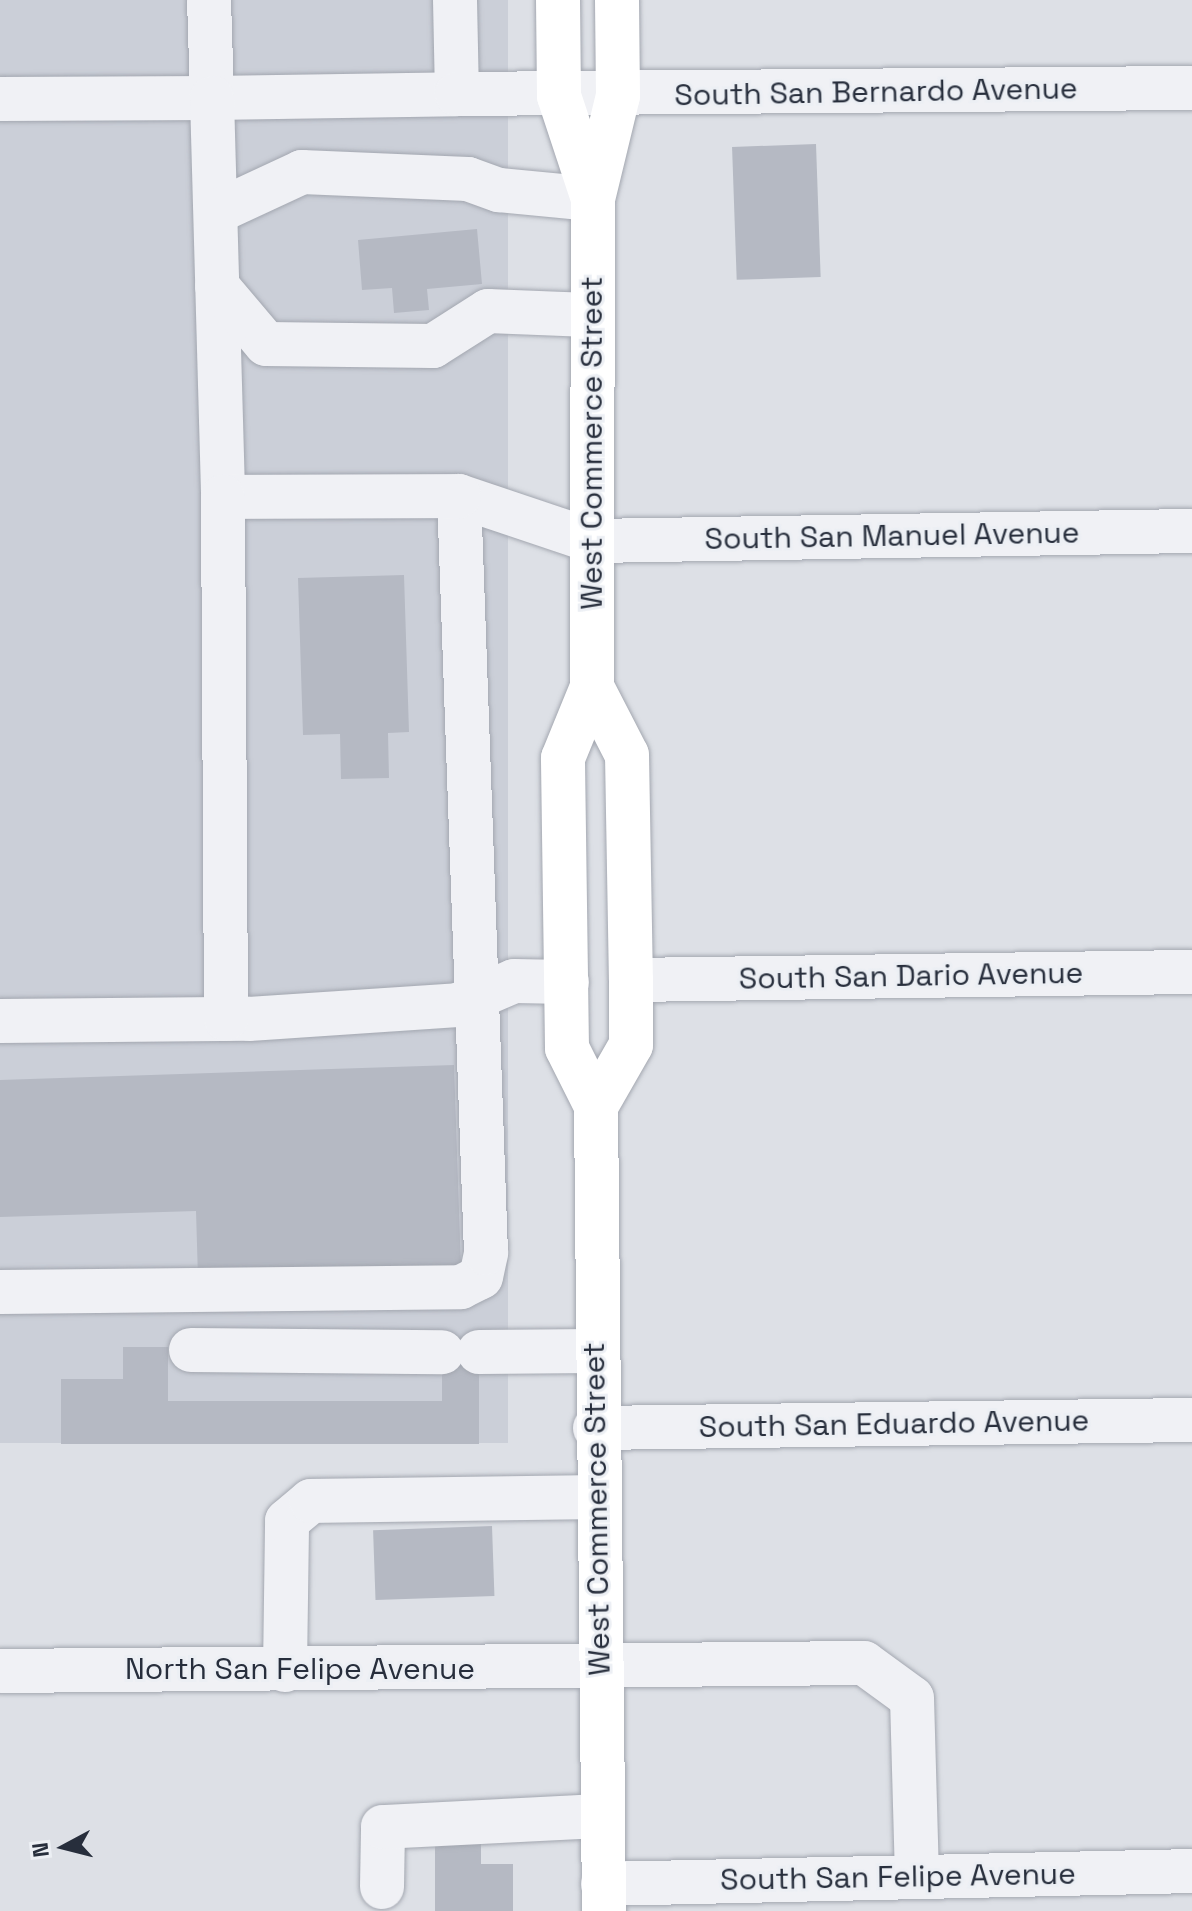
<!DOCTYPE html>
<style>
body{margin:0}
#map{position:relative;width:1192px;height:1911px;overflow:hidden;background:#dde0e6;font-family:"Space Grotesk",sans-serif}
div>[style]{position:absolute}
.built>*{inset:0;background:#cbcfd8;transform-origin:0 0}
.building>*{inset:0;background:#b5b9c3;transform-origin:0 0}
.roads{filter:drop-shadow(0 0 2px #a3a7b0) drop-shadow(0 0 2px #a3a7b0)}
.minor>*{height:44px;margin:-22px;padding:0 22px;transform-origin:22px;border-radius:22px;background:#f0f1f5}
.major>*{height:44px;margin:-22px;padding:0 22px;transform-origin:22px;border-radius:22px;background:#fff}
span{translate:-50% -50%;white-space:nowrap;text-align:center;line-height:1.15;-webkit-text-stroke:6px #eceff4;paint-order:stroke}
.street-label{font-size:30px;color:#272e3c}
.north{position:absolute;left:24px;top:1807px;width:80px;height:80px;-webkit-text-stroke:6px #eceff4;paint-order:stroke;rotate:263deg;font-size:22px;font-weight:700;line-height:32px;text-align:center;color:#272e3c}
.north::after{content:'';display:block;margin:auto;width:28px;height:36px;background:#272e3c;clip-path:polygon(50% 0,100% 100%,50% 72%,0 100%)}
</style>
<div id="map">
<div class="built">
<i style="left:0;top:0;width:508px;height:1443px"></i>
</div>
<div class="building">
<i style="left:816px;top:144px;width:133px;height:84px;rotate:88deg"></i>
<i style="clip-path:polygon(477px 229px,482px 284px,427px 289px,429px 310px,394px 313px,392px 288px,362px 290px,358px 240px)"></i>
<i style="clip-path:polygon(404px 575px,409px 732px,388px 733px,389px 778px,341px 779px,340px 734px,303px 735px,298px 578px)"></i>
<i style="clip-path:polygon(454px 1065px,461px 1269px,198px 1278px,196px 1211px,0 1217px,0 1080px)"></i>
<i style="clip-path:polygon(442px 1339px,479px 1339px,479px 1444px,61px 1444px,61px 1379px,123px 1379px,123px 1347px,168px 1347px,168px 1401px,442px 1401px)"></i>
<i style="left:492px;top:1526px;width:70px;height:119px;rotate:88deg"></i>
<i style="clip-path:polygon(435px 1839px,481px 1839px,481px 1864px,513px 1864px,513px 1911px,435px 1911px)"></i>
</div>
<div class="roads">
<div class="minor">
<i style="left:209px;top:0;width:98px;rotate:88.2deg"></i>
<i style="left:212px;top:98px;width:245px;rotate:-0.9deg"></i>
<i style="left:455px;top:0;width:94px;rotate:88.8deg"></i>
<i style="left:457px;top:94px;width:735px;rotate:-0.47deg"></i>
<i style="left:0;top:99px;width:212px;rotate:-0.3deg"></i>
<i style="left:212px;top:98px;width:399px;rotate:88.4deg"></i>
<i style="left:216px;top:212px;width:95px;rotate:-24.9deg"></i>
<i style="left:302px;top:172px;width:166px;rotate:2.4deg"></i>
<i style="left:468px;top:179px;width:33px;rotate:20deg"></i>
<i style="left:499px;top:190px;width:94px;rotate:5.5deg"></i>
<i style="left:217px;top:286px;width:76px;rotate:49.8deg"></i>
<i style="left:266px;top:344px;width:167px;rotate:0.7deg"></i>
<i style="left:433px;top:346px;width:65px;rotate:-32.5deg"></i>
<i style="left:488px;top:311px;width:101px;rotate:2.3deg"></i>
<i style="left:459px;top:496px;width:141px;rotate:18.6deg"></i>
<i style="left:593px;top:541px;width:599px;rotate:-0.96deg"></i>
<i style="left:631px;top:980px;width:561px;rotate:-0.82deg"></i>
<i style="left:0;top:1021px;width:249px;rotate:-0.5deg"></i>
<i style="left:249px;top:1019px;width:209px;rotate:-3.8deg"></i>
<i style="left:458px;top:1005px;width:61px;rotate:-23.2deg"></i>
<i style="left:514px;top:981px;width:53px;rotate:1.1deg"></i>
<i style="left:0;top:1292px;width:461px;rotate:-0.6deg"></i>
<i style="left:461px;top:1287px;width:22px;rotate:-27deg"></i>
<i style="left:481px;top:1277px;width:25px;rotate:-78deg"></i>
<i style="left:486px;top:1253px;width:757px;rotate:-92.04deg"></i>
<i style="left:459px;top:496px;width:236px;rotate:179.8deg"></i>
<i style="left:223px;top:497px;width:522px;rotate:89.67deg"></i>
<i style="left:191px;top:1350px;width:251px;rotate:0.5deg"></i>
<i style="left:479px;top:1352px;width:116px;rotate:-0.5deg"></i>
<i style="left:595px;top:1428px;width:597px;rotate:-0.77deg"></i>
<i style="left:285px;top:1670px;width:149px;rotate:-89.2deg"></i>
<i style="left:287px;top:1521px;width:31px;rotate:-40deg"></i>
<i style="left:311px;top:1501px;width:285px;rotate:-0.8deg"></i>
<i style="left:0;top:1671px;width:864px;rotate:-0.53deg"></i>
<i style="left:864px;top:1663px;width:59px;rotate:36.1deg"></i>
<i style="left:912px;top:1698px;width:179px;rotate:88.4deg"></i>
<i style="left:603px;top:1884px;width:589px;rotate:-1.26deg"></i>
<i style="left:382px;top:1887px;width:60px;rotate:-89deg"></i>
<i style="left:383px;top:1827px;width:219px;rotate:-2.9deg"></i>
</div>
<div class="major">
<i style="left:558px;top:0;width:96px;rotate:89.4deg"></i>
<i style="left:559px;top:96px;width:108px;rotate:71.7deg"></i>
<i style="left:592px;top:687px;width:76px;rotate:62.8deg"></i>
<i style="left:627px;top:755px;width:225px;rotate:89deg"></i>
<i style="left:631px;top:980px;width:65px;rotate:90deg"></i>
<i style="left:631px;top:1045px;width:70px;rotate:119.8deg"></i>
<i style="left:604px;top:1911px;width:805px;rotate:-90.57deg"></i>
<i style="left:596px;top:1106px;width:65px;rotate:-116.6deg"></i>
<i style="left:567px;top:1048px;width:290px;rotate:-90.8deg"></i>
<i style="left:563px;top:758px;width:77px;rotate:-67.8deg"></i>
<i style="left:592px;top:687px;width:488px;rotate:-89.9deg"></i>
<i style="left:593px;top:199px;width:106px;rotate:-76.4deg"></i>
<i style="left:618px;top:96px;width:96px;rotate:-90.6deg"></i>
</div>
</div>
<div class="street-label">
<span style="left:876px;top:92px;rotate:-1deg">South San Bernardo Avenue</span>
<span style="left:592px;top:443px;rotate:-90deg">West Commerce Street</span>
<span style="left:892px;top:536px;rotate:-1deg">South San Manuel Avenue</span>
<span style="left:911px;top:976px;rotate:-1deg">South San Dario Avenue</span>
<span style="left:894px;top:1424px;rotate:-1deg">South San Eduardo Avenue</span>
<span style="left:597px;top:1509px;rotate:-91deg">West Commerce Street</span>
<span style="left:300px;top:1669px">North San Felipe Avenue</span>
<span style="left:898px;top:1877px;rotate:-1deg">South San Felipe Avenue</span>
</div>
<div class="north">N</div>
</div>
